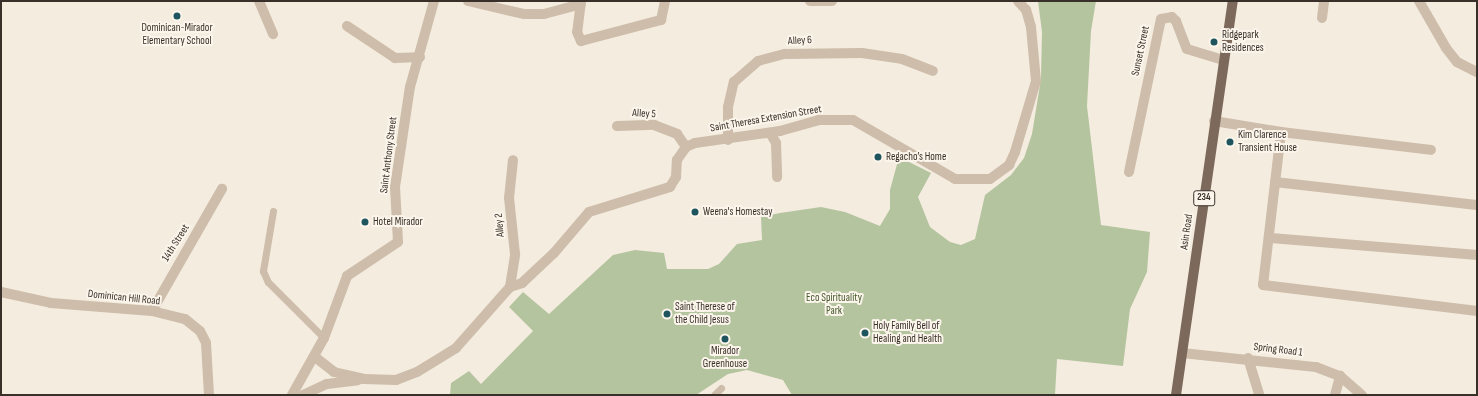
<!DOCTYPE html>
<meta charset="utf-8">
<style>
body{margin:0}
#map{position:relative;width:1478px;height:396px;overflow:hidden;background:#f4ecdf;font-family:"Sofia Sans Condensed",sans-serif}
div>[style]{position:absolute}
.green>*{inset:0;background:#b4c49e}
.lane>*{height:7px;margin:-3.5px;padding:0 3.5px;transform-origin:3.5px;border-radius:3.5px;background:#cdbdaa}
.street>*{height:10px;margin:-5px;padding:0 5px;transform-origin:5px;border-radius:5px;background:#cdbdaa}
.primary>*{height:10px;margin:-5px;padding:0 5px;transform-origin:5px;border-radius:5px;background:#7c695b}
.dots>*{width:11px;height:11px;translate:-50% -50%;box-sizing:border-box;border:2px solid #fbf5ec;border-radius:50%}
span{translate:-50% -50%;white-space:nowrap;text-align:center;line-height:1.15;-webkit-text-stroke:4px #fbf5ec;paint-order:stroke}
.shield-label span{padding:1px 3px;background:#fbf5ec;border:1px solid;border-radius:3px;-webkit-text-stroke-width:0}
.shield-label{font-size:10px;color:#3a302a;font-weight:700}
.poi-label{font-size:11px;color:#3a302a}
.left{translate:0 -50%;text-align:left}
.street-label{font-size:11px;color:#3a302a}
.park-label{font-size:11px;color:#46592d}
.frame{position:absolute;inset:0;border:2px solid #3a302a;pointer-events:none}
</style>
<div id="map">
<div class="green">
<i style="clip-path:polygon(1038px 1px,1096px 1px,1091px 31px,1087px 106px,1101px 225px,1150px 232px,1147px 272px,1130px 309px,1123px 366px,1057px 359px,1055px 395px,792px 395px,783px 380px,747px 370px,728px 374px,696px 395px,450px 395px,451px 383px,469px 371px,481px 384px,533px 331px,509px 307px,523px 292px,549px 314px,613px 255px,635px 250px,664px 253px,667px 269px,708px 269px,719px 264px,737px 244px,762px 240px,761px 217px,780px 213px,821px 207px,845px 212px,880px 226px,890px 209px,890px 190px,899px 157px,931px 173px,918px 197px,930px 227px,950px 242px,961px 245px,975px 239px,985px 195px,1011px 175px,1024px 158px,1032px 134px,1041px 79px,1042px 32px)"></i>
</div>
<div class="lane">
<i style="left:273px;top:211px;width:61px;rotate:99.5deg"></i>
<i style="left:263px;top:271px;width:12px;rotate:66deg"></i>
<i style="left:268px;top:282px;width:79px;rotate:45deg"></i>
<i style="left:714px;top:395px;width:10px;rotate:-45deg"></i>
</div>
<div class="street">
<i style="left:259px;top:1px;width:36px;rotate:67deg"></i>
<i style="left:468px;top:1px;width:57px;rotate:13.1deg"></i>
<i style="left:524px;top:14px;width:20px"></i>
<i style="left:544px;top:14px;width:38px;rotate:-15deg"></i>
<i style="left:581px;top:1px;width:31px;rotate:97deg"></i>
<i style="left:577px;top:32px;width:10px;rotate:66deg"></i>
<i style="left:581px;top:41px;width:83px;rotate:-14.7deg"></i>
<i style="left:661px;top:20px;width:19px;rotate:-78deg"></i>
<i style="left:810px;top:1px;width:22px"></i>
<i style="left:1419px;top:1px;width:54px;rotate:60.1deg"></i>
<i style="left:1446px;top:48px;width:18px;rotate:52deg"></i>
<i style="left:1457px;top:62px;width:22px;rotate:27deg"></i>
<i style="left:1322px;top:18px;width:17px;rotate:-83deg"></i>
<i style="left:347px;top:26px;width:58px;rotate:33.7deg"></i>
<i style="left:395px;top:58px;width:25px;rotate:-2deg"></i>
<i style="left:1214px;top:121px;width:68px;rotate:9.3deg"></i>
<i style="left:1281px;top:132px;width:154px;rotate:96.7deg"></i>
<i style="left:1263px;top:285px;width:216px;rotate:6.9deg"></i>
<i style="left:617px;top:126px;width:37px;rotate:-2deg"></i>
<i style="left:654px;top:125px;width:25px;rotate:21deg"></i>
<i style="left:677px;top:134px;width:16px;rotate:55deg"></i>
<i style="left:1281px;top:132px;width:151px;rotate:6.8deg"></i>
<i style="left:770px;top:133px;width:12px;rotate:59deg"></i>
<i style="left:776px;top:143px;width:34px;rotate:88deg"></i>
<i style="left:728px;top:140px;width:33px;rotate:-90deg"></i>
<i style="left:728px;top:107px;width:26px;rotate:-77deg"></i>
<i style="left:734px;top:82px;width:32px;rotate:-41deg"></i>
<i style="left:758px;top:61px;width:28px;rotate:-15deg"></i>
<i style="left:785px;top:54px;width:77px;rotate:-0.7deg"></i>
<i style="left:862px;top:53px;width:40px;rotate:8.5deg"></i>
<i style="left:902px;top:59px;width:33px;rotate:21deg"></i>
<i style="left:1129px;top:172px;width:156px;rotate:-78.2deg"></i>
<i style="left:1161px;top:19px;width:11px;rotate:-10deg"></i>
<i style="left:1172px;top:17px;width:6px;rotate:45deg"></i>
<i style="left:1176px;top:21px;width:30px;rotate:69deg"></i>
<i style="left:1187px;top:49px;width:37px;rotate:17deg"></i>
<i style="left:1275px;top:182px;width:203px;rotate:6.5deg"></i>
<i style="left:1271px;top:238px;width:207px;rotate:4.7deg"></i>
<i style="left:510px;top:287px;width:33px;rotate:-81deg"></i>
<i style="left:515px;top:254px;width:56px;rotate:-96.1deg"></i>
<i style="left:509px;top:198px;width:38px;rotate:-84deg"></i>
<i style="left:1px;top:292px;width:51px;rotate:12.4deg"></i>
<i style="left:51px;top:303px;width:101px;rotate:4.5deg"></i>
<i style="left:152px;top:311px;width:34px;rotate:14deg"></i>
<i style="left:185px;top:319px;width:19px;rotate:39deg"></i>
<i style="left:200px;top:331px;width:13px;rotate:63deg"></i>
<i style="left:206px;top:343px;width:52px;rotate:86.7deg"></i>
<i style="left:152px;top:311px;width:141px;rotate:-60.2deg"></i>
<i style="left:1182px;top:353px;width:135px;rotate:6deg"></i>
<i style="left:1316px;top:367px;width:26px;rotate:21deg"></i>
<i style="left:1340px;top:376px;width:29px;rotate:41deg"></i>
<i style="left:315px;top:357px;width:24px;rotate:38deg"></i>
<i style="left:334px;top:372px;width:31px;rotate:13deg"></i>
<i style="left:364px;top:379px;width:32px;rotate:2deg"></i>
<i style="left:396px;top:380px;width:22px;rotate:-21deg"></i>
<i style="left:417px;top:372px;width:46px;rotate:-31.6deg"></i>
<i style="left:456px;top:348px;width:81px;rotate:-48.5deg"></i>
<i style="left:510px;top:287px;width:13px;rotate:-18deg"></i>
<i style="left:522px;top:283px;width:44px;rotate:-43.2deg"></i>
<i style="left:554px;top:253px;width:54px;rotate:-49.5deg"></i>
<i style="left:589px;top:212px;width:85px;rotate:-17.2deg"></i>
<i style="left:670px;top:187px;width:12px;rotate:-59deg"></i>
<i style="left:676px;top:177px;width:17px;rotate:-87deg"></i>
<i style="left:677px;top:160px;width:16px;rotate:-55deg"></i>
<i style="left:686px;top:147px;width:10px;rotate:-24deg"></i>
<i style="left:695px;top:143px;width:86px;rotate:-8deg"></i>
<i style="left:780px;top:131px;width:41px;rotate:-15.8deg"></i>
<i style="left:819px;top:120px;width:34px"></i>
<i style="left:853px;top:120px;width:118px;rotate:30deg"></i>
<i style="left:955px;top:179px;width:35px"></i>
<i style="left:990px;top:179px;width:24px;rotate:-36deg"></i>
<i style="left:1009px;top:165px;width:14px;rotate:-65deg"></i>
<i style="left:1015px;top:152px;width:74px;rotate:-73.5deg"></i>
<i style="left:1036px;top:81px;width:54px;rotate:-95.3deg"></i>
<i style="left:1031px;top:27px;width:18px;rotate:-106deg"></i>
<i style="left:1026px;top:10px;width:12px;rotate:-132deg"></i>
<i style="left:1248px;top:358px;width:39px;rotate:73deg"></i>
<i style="left:292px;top:395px;width:65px;rotate:-60.7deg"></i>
<i style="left:324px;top:338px;width:66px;rotate:-69.6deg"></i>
<i style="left:347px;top:276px;width:61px;rotate:-33.7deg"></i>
<i style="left:398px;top:242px;width:55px;rotate:-93.1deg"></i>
<i style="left:395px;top:187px;width:101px;rotate:-81.5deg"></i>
<i style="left:410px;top:87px;width:89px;rotate:-74.4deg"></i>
<i style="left:303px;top:395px;width:26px;rotate:-25deg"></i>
<i style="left:327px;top:384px;width:31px;rotate:-7deg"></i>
<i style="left:1335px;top:395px;width:20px;rotate:-75deg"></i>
</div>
<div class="primary">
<i style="left:1176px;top:395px;width:398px;rotate:-81.8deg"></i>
</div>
<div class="dots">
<i style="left:177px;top:16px;background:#1e545d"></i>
<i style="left:1214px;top:42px;background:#1e545d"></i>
<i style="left:1230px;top:142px;background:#1e545d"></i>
<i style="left:878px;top:157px;background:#1e545d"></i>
<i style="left:695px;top:212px;background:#1e545d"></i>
<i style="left:365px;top:222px;background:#1e545d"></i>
<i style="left:667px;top:314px;background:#1e545d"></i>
<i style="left:865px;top:333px;background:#1e545d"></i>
<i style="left:725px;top:339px;background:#1e545d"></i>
</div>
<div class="shield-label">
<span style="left:1204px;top:198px">234</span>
</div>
<div class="poi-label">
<span style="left:177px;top:35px">Dominican-Mirador<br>Elementary School</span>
<span class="left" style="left:1222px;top:42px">Ridgepark<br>Residences</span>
<span class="left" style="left:1238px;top:142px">Kim Clarence<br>Transient House</span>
<span class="left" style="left:886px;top:157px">Regacho’s Home</span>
<span class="left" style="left:703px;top:212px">Weena's Homestay</span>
<span class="left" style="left:373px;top:222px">Hotel Mirador</span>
<span class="left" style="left:675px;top:314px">Saint Therese of<br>the Child Jesus</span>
<span class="left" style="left:873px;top:333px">Holy Family Bell of<br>Healing and Health</span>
<span style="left:725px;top:358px">Mirador<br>Greenhouse</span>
</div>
<div class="street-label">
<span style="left:800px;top:41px;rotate:-3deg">Alley 6</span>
<span style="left:1141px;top:51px;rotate:-78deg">Sunset Street</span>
<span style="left:644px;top:114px;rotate:3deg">Alley 5</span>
<span style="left:766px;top:119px;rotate:-10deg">Saint Theresa Extension Street</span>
<span style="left:389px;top:155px;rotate:-83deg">Saint Anthony Street</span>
<span style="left:500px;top:225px;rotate:-95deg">Alley 2</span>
<span style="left:1187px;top:232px;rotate:-82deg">Asin Road</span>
<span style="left:176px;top:243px;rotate:-58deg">14th Street</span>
<span style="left:124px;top:298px;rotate:6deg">Dominican Hill Road</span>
<span style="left:1278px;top:350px;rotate:7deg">Spring Road 1</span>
</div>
<div class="park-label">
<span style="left:834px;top:305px">Eco Spirituality<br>Park</span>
</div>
<div class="frame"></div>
</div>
